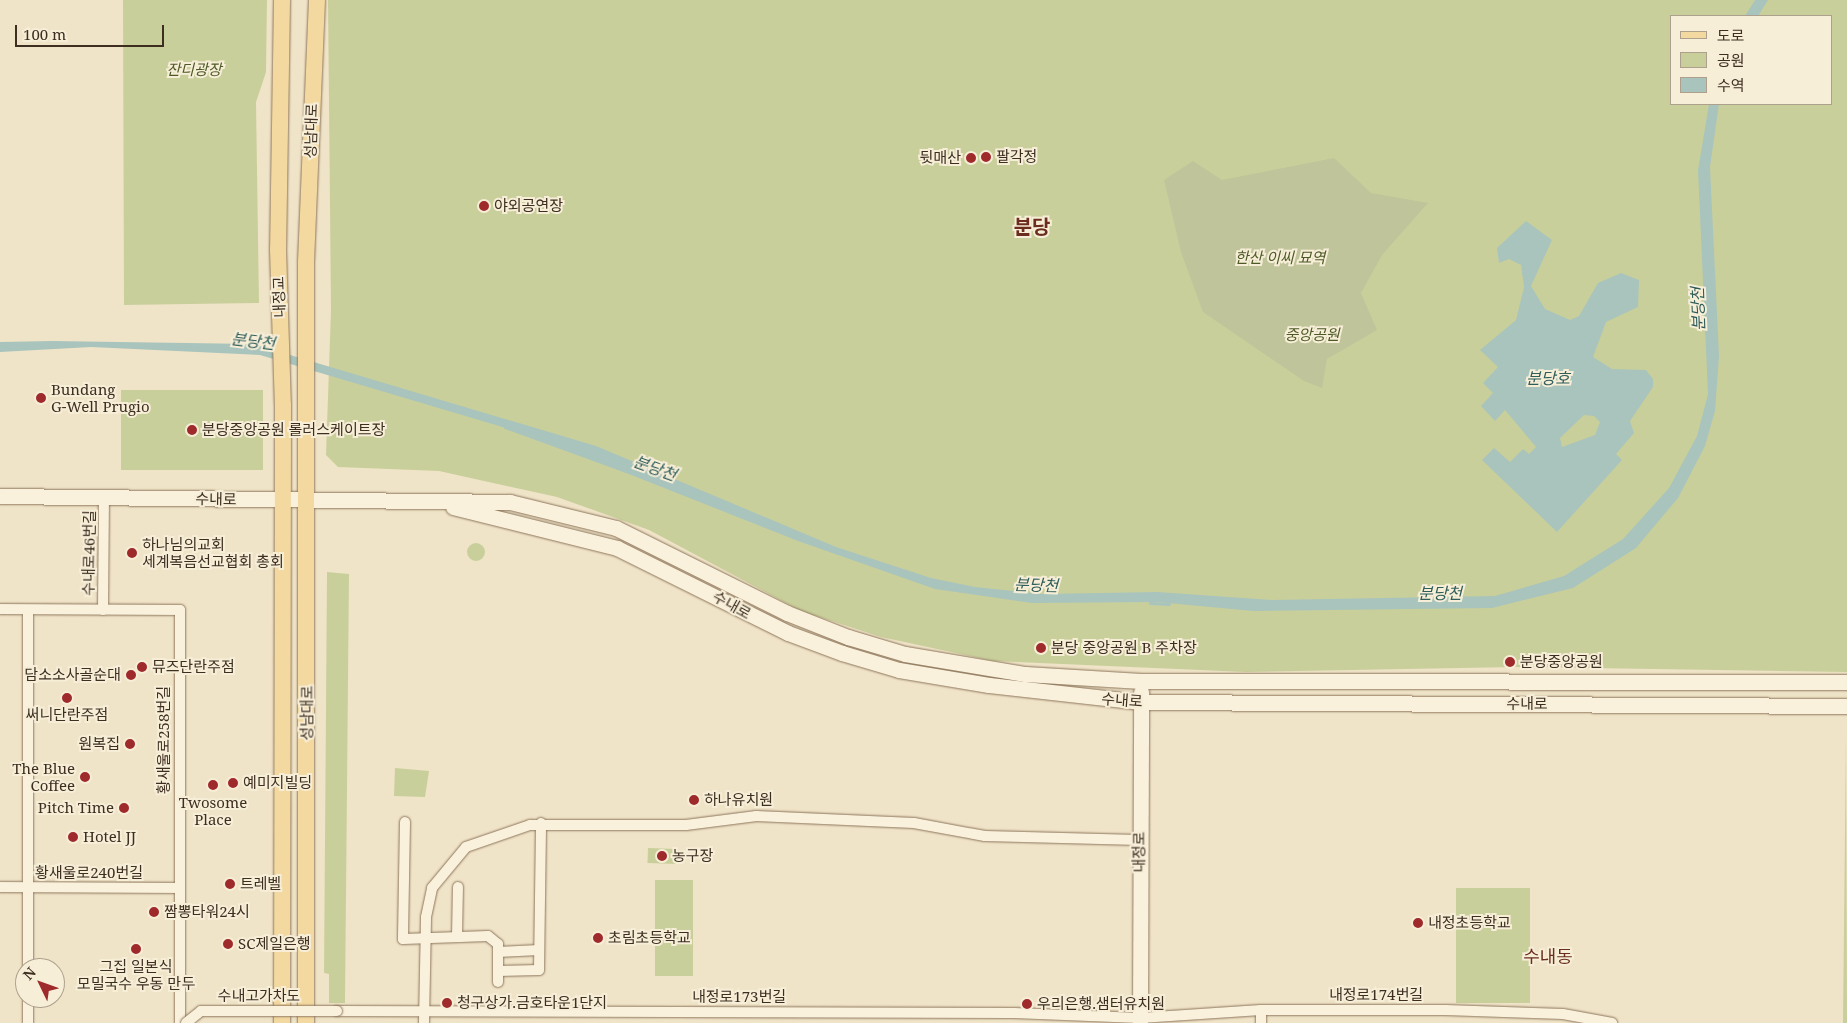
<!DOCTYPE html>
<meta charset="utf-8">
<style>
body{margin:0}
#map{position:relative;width:1847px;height:1023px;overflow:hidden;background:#f0e4c8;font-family:"Noto Serif","Noto Sans KR",serif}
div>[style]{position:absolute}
.green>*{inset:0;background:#c9cf9b;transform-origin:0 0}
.round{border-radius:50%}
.cemetery>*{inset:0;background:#bfc49a}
.water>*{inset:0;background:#a9c4bc}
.stream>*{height:3px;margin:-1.5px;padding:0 1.5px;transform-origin:1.5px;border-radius:1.5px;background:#a9c4bc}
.roads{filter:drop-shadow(0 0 1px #8d765c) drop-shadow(0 0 1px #8d765c)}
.street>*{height:10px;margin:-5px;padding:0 5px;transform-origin:5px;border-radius:5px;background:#faf1dc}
.secondary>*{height:15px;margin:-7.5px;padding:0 7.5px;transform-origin:7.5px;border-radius:7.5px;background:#faf1dc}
.primary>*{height:16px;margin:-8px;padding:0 8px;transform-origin:8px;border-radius:8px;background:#f3d9a0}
.bridges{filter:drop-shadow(0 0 1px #8d765c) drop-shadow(0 0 1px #8d765c)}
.street-bridge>*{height:10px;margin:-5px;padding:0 5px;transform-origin:5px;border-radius:5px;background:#faf1dc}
.dots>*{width:14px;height:14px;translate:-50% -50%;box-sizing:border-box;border:2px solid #f7eed8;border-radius:50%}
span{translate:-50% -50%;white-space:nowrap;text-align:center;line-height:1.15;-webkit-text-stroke:4px #f7eed8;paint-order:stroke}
.park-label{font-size:15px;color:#4d5a26;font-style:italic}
.street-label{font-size:15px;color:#3d2e20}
.poi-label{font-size:15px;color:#3d2e20}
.left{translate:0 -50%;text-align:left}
.right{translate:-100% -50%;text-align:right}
.water-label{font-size:16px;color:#2f5d5a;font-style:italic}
.quarter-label{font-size:18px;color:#6b2e1e}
.district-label{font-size:20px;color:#6b2e1e;font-weight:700}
.legend{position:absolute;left:1670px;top:15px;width:162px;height:90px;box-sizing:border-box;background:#f7eed8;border:1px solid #ada18e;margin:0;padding:6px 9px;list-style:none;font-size:15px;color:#3d2e20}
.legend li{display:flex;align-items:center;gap:10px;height:25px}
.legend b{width:25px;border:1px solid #ada18e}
.north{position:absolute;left:15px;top:958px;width:50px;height:50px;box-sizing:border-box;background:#f7eed8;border:1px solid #ada18e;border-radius:50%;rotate:312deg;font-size:14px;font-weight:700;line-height:20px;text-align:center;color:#3d2e20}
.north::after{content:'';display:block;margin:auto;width:18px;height:22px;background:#9e2a2b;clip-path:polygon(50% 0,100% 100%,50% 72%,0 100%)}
.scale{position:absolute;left:15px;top:25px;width:149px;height:22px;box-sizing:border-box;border:2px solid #3d2e20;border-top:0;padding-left:6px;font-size:15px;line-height:18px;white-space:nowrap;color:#3d2e20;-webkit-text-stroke:4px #f7eed8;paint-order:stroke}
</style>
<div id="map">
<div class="green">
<i style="clip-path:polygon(123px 0,267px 0,266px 72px,256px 102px,259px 303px,124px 305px)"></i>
<i style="clip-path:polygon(evenodd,328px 0,1847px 0,1847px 672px,1517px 667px,1246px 672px,993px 661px,881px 637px,801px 611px,649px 530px,557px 497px,439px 471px,338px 467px,326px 455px,331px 310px,328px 0,1671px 16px,1831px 16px,1831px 104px,1671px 104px,1671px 16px)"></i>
<i style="left:121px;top:390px;width:142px;height:80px"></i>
<i class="round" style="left:467px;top:543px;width:18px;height:18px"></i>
<i style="clip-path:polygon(327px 572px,349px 574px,345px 1003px,329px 1003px,329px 974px,324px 973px)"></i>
<i style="clip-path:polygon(1846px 736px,1847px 1023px,1843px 1023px)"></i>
<i style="clip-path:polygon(395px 768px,429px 771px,425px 797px,394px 796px)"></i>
<i style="left:648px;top:848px;width:29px;height:15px;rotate:2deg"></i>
<i style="left:655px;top:880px;width:38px;height:96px"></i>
<i style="left:1456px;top:888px;width:74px;height:115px"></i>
</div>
<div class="cemetery">
<i style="clip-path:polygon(1334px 158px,1371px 193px,1428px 203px,1382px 255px,1361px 293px,1377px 330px,1327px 359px,1322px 388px,1304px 381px,1203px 312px,1181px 252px,1164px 180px,1193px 161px,1222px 180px)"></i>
</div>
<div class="water">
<i style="clip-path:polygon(1755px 0,1768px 0,1758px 16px,1745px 16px)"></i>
<i style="clip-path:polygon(1709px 104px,1719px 104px,1710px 167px,1719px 356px,1715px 411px,1705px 446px,1678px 498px,1636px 548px,1573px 588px,1492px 608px,1253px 611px,1157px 602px,1032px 603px,935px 589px,798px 541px,533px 436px,260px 355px,91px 347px,0 352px,0 342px,52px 341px,253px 344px,596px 446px,836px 547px,931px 578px,975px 587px,1042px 594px,1157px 592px,1272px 600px,1495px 596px,1564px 576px,1623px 539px,1669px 488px,1697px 436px,1708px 394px,1698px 170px)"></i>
<i style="clip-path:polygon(evenodd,1526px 221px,1552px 240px,1531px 286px,1545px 309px,1570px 320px,1579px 316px,1598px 283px,1621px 273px,1639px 280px,1638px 307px,1606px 322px,1593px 357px,1612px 369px,1646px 370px,1653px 379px,1653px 387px,1630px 421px,1634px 433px,1616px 454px,1622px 460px,1557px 532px,1482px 460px,1494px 448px,1510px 462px,1523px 449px,1529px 454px,1536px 447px,1505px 410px,1495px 421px,1481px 406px,1493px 393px,1483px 383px,1498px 367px,1480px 350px,1516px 320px,1524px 287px,1521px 265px,1509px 259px,1499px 263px,1497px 248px,1526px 221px,1584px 415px,1594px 416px,1600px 422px,1595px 435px,1562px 447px,1560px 438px,1584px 415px)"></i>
</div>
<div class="stream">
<i style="left:505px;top:427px;width:129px;rotate:20deg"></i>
<i style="left:1150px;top:603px;width:19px;rotate:3deg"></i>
</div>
<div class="roads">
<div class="street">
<i style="left:0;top:609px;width:180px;rotate:0.3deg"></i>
<i style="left:180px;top:610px;width:413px;rotate:90deg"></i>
<i style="left:28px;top:610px;width:358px;rotate:90deg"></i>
<i style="left:103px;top:610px;width:113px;rotate:-89.5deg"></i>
<i style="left:405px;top:822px;width:117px;rotate:91deg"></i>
<i style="left:403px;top:939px;width:85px;rotate:-2deg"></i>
<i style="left:488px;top:936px;width:13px;rotate:39deg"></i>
<i style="left:498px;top:944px;width:27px;rotate:90deg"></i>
<i style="left:498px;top:971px;width:41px;rotate:-1.4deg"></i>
<i style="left:539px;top:970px;width:147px;rotate:-89.2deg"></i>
<i style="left:0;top:887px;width:179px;rotate:0.3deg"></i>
<i style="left:457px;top:937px;width:50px;rotate:-88.9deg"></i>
<i style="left:498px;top:952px;width:41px;rotate:-2.8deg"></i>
<i style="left:498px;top:982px;width:11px;rotate:-90deg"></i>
<i style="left:337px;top:1011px;width:677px;rotate:0.17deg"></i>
<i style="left:1014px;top:1013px;width:126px;rotate:2.3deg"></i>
<i style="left:1140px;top:1018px;width:121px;rotate:-3.8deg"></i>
<i style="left:1261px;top:1010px;width:184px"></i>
<i style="left:1445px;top:1010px;width:118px;rotate:1.9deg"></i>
<i style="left:1563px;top:1014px;width:50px;rotate:10.4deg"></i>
<i style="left:28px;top:1023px;width:25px;rotate:-90deg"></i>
<i style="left:424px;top:1023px;width:106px;rotate:-88.9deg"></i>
<i style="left:426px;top:917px;width:30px;rotate:-78deg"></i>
<i style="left:432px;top:888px;width:53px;rotate:-50.3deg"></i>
<i style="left:466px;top:847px;width:68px;rotate:-19deg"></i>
<i style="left:530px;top:825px;width:156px"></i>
<i style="left:686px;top:825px;width:71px;rotate:-7.3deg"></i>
<i style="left:756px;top:816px;width:158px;rotate:2.5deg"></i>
<i style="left:914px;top:823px;width:72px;rotate:10.4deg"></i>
<i style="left:985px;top:836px;width:154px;rotate:1.5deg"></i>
<i style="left:1261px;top:1023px;width:13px;rotate:-90deg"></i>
</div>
<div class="secondary">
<i style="left:0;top:496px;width:510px;rotate:0.67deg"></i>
<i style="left:510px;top:502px;width:109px;rotate:13.8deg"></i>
<i style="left:616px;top:528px;width:191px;rotate:26.4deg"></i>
<i style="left:787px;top:613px;width:66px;rotate:21.5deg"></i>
<i style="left:848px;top:637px;width:59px;rotate:16.6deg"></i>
<i style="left:905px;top:654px;width:122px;rotate:9.5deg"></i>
<i style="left:1025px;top:674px;width:116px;rotate:3.5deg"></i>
<i style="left:1141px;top:681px;width:706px;rotate:0.08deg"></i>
<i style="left:453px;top:507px;width:169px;rotate:14deg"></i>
<i style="left:617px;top:548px;width:191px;rotate:26.4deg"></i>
<i style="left:788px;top:633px;width:58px;rotate:20.3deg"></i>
<i style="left:842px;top:653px;width:59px;rotate:16.6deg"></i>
<i style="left:899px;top:670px;width:91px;rotate:9.5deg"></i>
<i style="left:989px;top:685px;width:153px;rotate:6.4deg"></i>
<i style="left:1141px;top:702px;width:706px;rotate:0.32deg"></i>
<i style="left:1140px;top:1023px;width:331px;rotate:-89.8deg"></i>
</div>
<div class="primary">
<i style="left:282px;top:0;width:249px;rotate:90.9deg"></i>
<i style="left:278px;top:249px;width:156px;rotate:88.2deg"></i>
<i style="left:283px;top:405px;width:618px;rotate:90.09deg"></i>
<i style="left:306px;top:1023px;width:761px;rotate:-90deg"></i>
<i style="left:306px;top:262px;width:262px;rotate:-87.6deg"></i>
</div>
</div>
<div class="bridges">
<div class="street-bridge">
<i style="left:186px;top:1023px;width:19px;rotate:-39deg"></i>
<i style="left:201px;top:1011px;width:136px"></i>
</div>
</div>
<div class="dots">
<i style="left:986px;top:157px;background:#9e2a2b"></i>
<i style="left:971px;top:158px;background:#9e2a2b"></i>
<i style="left:484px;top:206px;background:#9e2a2b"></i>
<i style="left:41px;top:398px;background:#9e2a2b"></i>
<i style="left:192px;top:430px;background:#9e2a2b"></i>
<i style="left:132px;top:553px;background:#9e2a2b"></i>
<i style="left:1041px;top:648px;background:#9e2a2b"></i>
<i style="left:1510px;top:662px;background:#9e2a2b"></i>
<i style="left:142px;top:667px;background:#9e2a2b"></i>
<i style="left:131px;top:675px;background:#9e2a2b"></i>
<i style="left:67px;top:698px;background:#9e2a2b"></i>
<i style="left:130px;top:744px;background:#9e2a2b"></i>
<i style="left:85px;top:777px;background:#9e2a2b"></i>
<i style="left:233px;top:783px;background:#9e2a2b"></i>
<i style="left:213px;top:785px;background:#9e2a2b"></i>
<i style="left:694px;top:800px;background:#9e2a2b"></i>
<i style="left:124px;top:808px;background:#9e2a2b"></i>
<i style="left:73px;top:837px;background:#9e2a2b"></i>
<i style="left:662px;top:856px;background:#9e2a2b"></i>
<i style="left:230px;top:884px;background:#9e2a2b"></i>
<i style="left:154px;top:912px;background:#9e2a2b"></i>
<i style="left:1418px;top:923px;background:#9e2a2b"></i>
<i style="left:598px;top:938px;background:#9e2a2b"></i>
<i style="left:228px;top:944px;background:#9e2a2b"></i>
<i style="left:136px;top:949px;background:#9e2a2b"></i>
<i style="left:447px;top:1003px;background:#9e2a2b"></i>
<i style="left:1027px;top:1004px;background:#9e2a2b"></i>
</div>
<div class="park-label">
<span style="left:194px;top:70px">잔디광장</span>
<span style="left:1280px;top:258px">한산 이씨 묘역</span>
<span style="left:1312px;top:335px">중앙공원</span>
</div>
<div class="street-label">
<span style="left:311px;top:131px;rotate:-88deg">성남대로</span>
<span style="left:279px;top:297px;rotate:-92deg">내정교</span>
<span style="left:216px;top:499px;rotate:1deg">수내로</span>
<span style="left:89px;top:553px;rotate:-89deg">수내로46번길</span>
<span style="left:732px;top:605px;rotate:29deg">수내로</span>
<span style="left:1122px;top:700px;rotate:4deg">수내로</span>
<span style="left:1527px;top:704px">수내로</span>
<span style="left:307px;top:713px;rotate:-90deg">성남대로</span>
<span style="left:164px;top:740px;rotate:-90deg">황새울로258번길</span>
<span style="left:1139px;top:852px;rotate:-90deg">내정로</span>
<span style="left:89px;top:873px">황새울로240번길</span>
<span style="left:1376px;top:995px">내정로174번길</span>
<span style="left:259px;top:996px">수내고가차도</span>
<span style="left:739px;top:997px">내정로173번길</span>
</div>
<div class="poi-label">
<span class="left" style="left:996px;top:157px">팔각정</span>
<span class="right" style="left:961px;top:158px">뒷매산</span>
<span class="left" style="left:494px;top:206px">야외공연장</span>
<span class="left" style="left:51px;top:398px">Bundang<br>G-Well Prugio</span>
<span class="left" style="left:202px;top:430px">분당중앙공원 롤러스케이트장</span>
<span class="left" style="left:142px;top:553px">하나님의교회<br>세계복음선교협회 총회</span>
<span class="left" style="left:1051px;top:648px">분당 중앙공원 B 주차장</span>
<span class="left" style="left:1520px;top:662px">분당중앙공원</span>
<span class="left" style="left:152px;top:667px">뮤즈단란주점</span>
<span class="right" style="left:121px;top:675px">담소소사골순대</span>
<span style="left:67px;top:715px">써니단란주점</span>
<span class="right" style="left:120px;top:744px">원복집</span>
<span class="right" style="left:75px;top:777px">The Blue<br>Coffee</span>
<span class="left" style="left:243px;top:783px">예미지빌딩</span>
<span class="left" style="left:704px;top:800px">하나유치원</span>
<span style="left:213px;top:811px">Twosome<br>Place</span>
<span class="right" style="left:114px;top:808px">Pitch Time</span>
<span class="left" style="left:83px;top:837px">Hotel JJ</span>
<span class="left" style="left:672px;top:856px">농구장</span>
<span class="left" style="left:240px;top:884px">트레벨</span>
<span class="left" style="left:164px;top:912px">짬뽕타워24시</span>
<span class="left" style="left:1428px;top:923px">내정초등학교</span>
<span class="left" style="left:608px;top:938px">초림초등학교</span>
<span class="left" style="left:238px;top:944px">SC제일은행</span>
<span style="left:136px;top:975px">그집 일본식<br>모밀국수 우동 만두</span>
<span class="left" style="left:457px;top:1003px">청구상가.금호타운1단지</span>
<span class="left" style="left:1037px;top:1004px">우리은행.샘터유치원</span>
</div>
<div class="water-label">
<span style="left:1698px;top:309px;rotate:-92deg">분당천</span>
<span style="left:253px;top:341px;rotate:7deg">분당천</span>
<span style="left:1548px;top:378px">분당호</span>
<span style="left:655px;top:468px;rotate:20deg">분당천</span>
<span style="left:1036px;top:585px;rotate:2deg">분당천</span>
<span style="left:1440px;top:593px">분당천</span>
</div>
<div class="quarter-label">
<span style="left:1548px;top:956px">수내동</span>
</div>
<div class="district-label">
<span style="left:1032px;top:226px">분당</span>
</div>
<ul class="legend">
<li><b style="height:6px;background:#f3d9a0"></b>도로</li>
<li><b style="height:14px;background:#c9cf9b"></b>공원</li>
<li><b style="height:14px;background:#a9c4bc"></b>수역</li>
</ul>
<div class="north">N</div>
<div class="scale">100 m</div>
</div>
